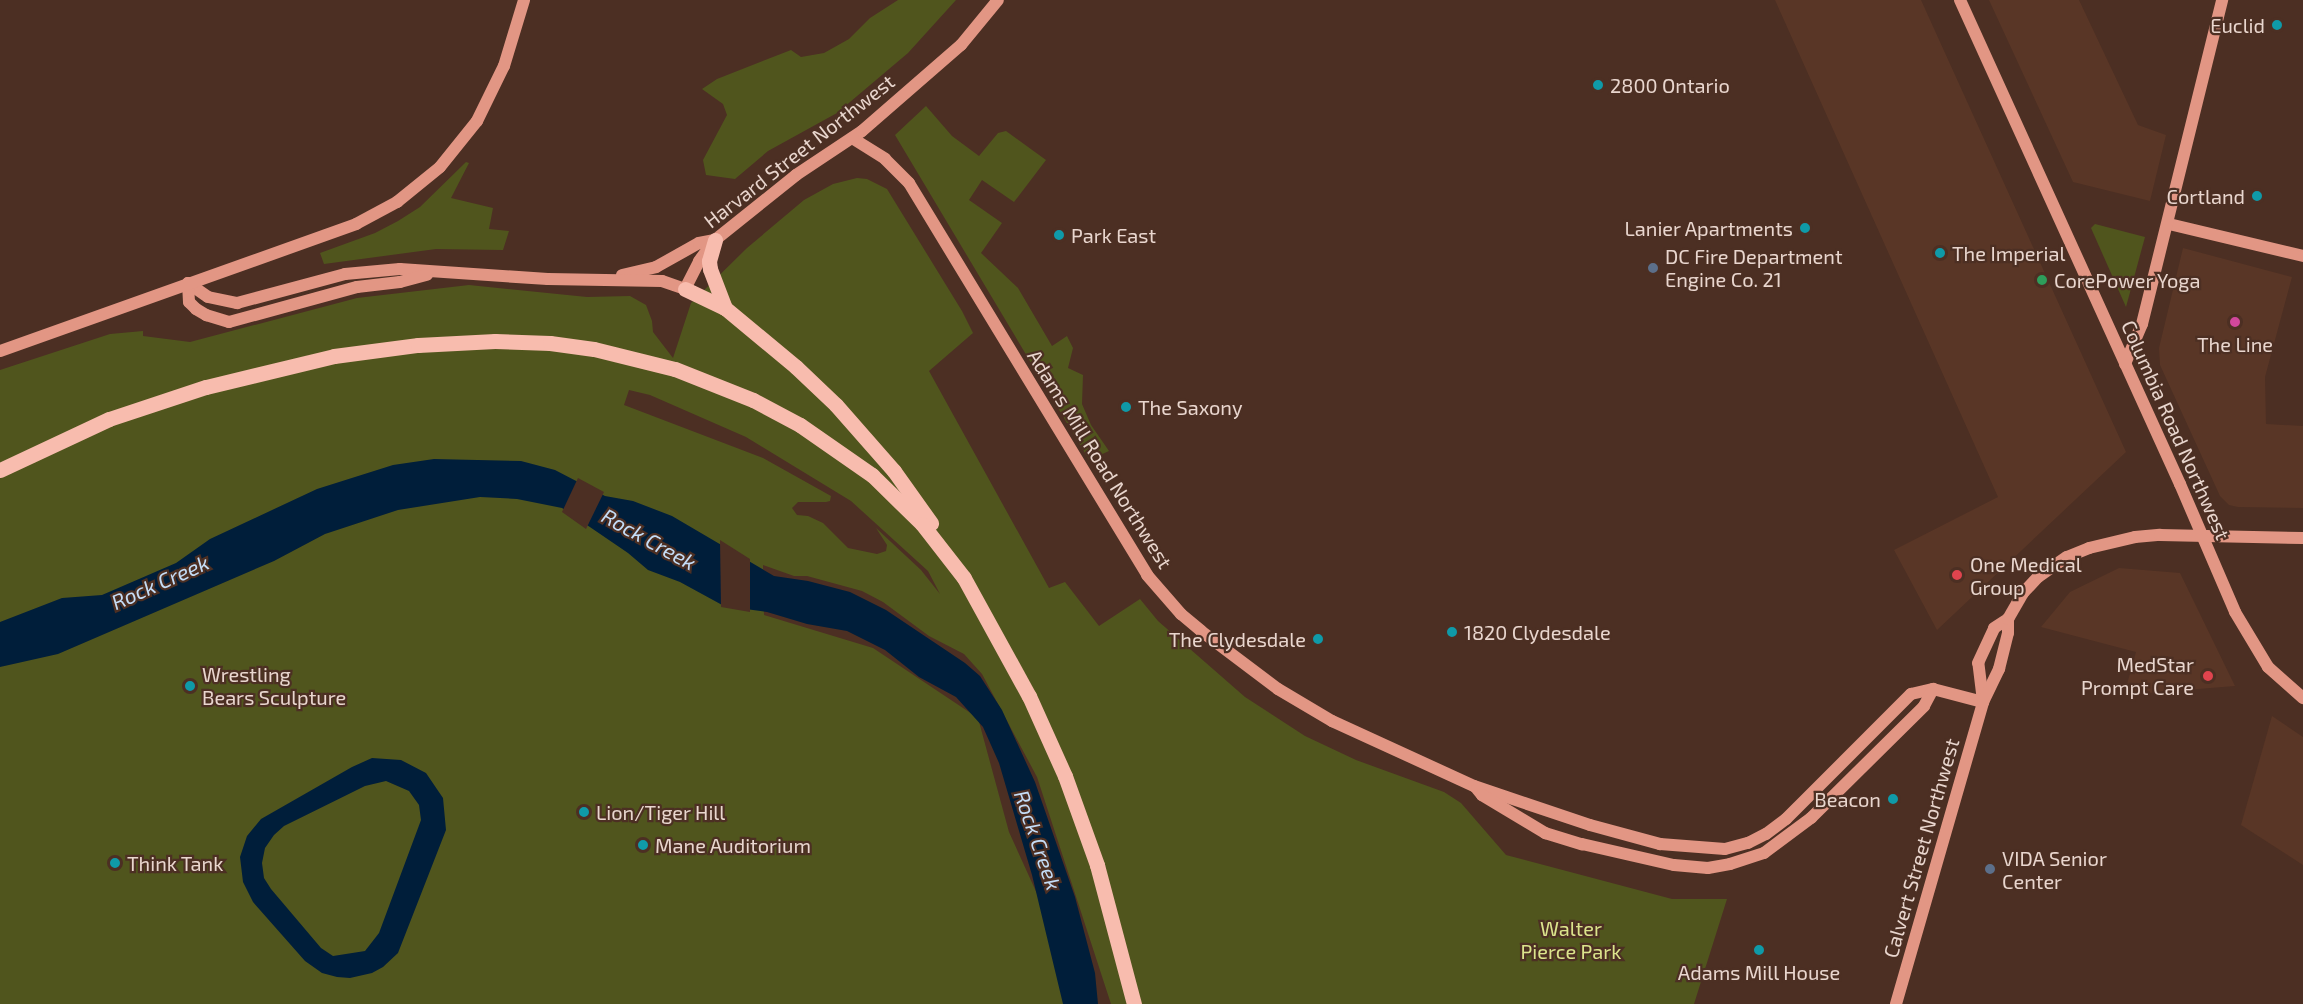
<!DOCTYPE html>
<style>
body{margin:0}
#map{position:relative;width:2303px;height:1004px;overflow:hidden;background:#4c2f23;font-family:"Exo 2",sans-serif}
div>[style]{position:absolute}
.built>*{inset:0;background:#593626}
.green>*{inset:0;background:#50551d}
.water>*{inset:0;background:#001e3a}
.pier>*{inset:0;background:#4c2f23}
.secondary>*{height:12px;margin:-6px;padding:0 6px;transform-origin:6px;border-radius:6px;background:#e29684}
.primary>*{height:15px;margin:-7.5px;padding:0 7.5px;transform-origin:7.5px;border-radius:7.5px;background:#f8bcae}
.dots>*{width:16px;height:16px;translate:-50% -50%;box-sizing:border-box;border:3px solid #4c2f23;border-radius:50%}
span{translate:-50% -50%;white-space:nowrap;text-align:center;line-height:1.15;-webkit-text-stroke:4.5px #4c2f23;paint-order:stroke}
.poi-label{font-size:20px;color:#e9d6ce}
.right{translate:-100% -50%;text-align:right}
.left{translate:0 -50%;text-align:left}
.street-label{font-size:20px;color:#e9d6ce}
.park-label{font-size:20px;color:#dbe48c}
.water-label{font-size:21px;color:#c4ddf7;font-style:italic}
</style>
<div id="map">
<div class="built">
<i style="clip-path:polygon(1775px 0,1921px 0,2126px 452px,1937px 630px,1894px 550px,1998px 497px)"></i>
<i style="clip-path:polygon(1989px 0,2079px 0,2138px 125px,2166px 135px,2150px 201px,2073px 182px)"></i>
<i style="clip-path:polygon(2183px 248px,2292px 277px,2265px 377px,2266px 424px,2303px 426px,2303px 508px,2238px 507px,2229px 505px,2220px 496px,2160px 365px,2159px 348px)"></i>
<i style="clip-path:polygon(2119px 568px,2180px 573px,2235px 686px,2124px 695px,2136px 652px,2041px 627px,2070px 592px)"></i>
<i style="clip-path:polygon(2272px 716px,2303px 737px,2303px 865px,2241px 825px)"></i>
</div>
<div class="green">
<i style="clip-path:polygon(898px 0,956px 0,908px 53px,837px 113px,768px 151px,735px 179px,706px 175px,703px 160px,727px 115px,723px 104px,702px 89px,717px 79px,791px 50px,801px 57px,824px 53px,849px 39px,870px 18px)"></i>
<i style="clip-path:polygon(926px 106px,952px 136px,979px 156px,998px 133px,1006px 131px,1046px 160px,1014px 202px,982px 180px,969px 200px,1002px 223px,981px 253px,1018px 288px,1052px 346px,1067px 336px,1073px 348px,1068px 368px,1083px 375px,1082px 404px,1091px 425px,1109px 451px,1089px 460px,895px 135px)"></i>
<i style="clip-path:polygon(466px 162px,469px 163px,451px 198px,493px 208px,489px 229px,509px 231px,503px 250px,436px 249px,324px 264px,320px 253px,375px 233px,398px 221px,420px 207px)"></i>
<i style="clip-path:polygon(evenodd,857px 178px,867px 179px,887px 189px,962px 311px,973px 333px,929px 371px,1049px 588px,1065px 582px,1099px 626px,1140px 599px,1158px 621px,1245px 697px,1305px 736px,1356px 760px,1444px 792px,1461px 803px,1506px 855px,1672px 899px,1727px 899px,1694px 1004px,1111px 1004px,1037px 777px,982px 674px,964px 654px,929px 636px,883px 602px,862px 591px,807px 576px,794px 576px,763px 565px,764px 615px,873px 648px,978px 718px,1009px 832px,1059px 942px,1093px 1004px,0 1004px,0 370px,110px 334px,143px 331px,143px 336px,190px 342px,357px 298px,469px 285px,587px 297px,630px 296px,646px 305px,652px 321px,653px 332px,673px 358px,691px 303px,747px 248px,804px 200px,833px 184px,857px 178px,629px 390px,650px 395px,746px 437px,851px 501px,928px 571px,940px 594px,921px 570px,876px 528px,887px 545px,886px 551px,877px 554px,848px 548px,823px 523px,808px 516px,797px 515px,792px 508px,798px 502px,826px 502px,830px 501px,831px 496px,763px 458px,624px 405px,629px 390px)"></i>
<i style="clip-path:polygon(2095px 224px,2145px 237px,2126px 307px,2091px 228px)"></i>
</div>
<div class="water">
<i style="clip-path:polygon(434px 459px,521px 461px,555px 470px,605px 496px,633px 501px,672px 516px,774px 576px,808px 581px,850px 592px,886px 610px,965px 663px,980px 676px,1002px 710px,1035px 782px,1075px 897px,1095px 973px,1098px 1004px,1063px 1004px,1032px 875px,999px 763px,983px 727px,956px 697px,919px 677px,885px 650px,847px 631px,807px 624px,767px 612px,724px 606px,680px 582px,648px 570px,628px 553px,562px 508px,517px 499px,480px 497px,398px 510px,325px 534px,274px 561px,58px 654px,0 667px,0 622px,62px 598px,102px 595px,176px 563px,210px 539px,317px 489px,393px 465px)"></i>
<i style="clip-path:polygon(evenodd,372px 758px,401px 760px,426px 773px,443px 798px,446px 830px,398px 953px,383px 967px,372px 973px,350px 978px,337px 977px,322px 973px,305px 961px,253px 902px,243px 882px,240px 857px,247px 836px,261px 819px,352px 767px,372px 758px,386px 781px,409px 791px,419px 805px,421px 820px,379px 933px,365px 951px,333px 956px,321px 948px,271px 889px,264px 878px,262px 863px,265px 848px,274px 835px,284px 826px,365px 786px,386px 781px)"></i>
</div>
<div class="pier">
<i style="clip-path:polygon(578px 478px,604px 492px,586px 529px,562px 512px)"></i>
<i style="clip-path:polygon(720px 540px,750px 559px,750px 612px,721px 607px)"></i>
</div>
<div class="secondary">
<i style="left:1960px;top:0;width:532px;rotate:65.56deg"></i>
<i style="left:2180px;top:484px;width:139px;rotate:66.7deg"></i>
<i style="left:2235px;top:612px;width:64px;rotate:59deg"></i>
<i style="left:2268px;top:667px;width:47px;rotate:41.5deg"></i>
<i style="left:852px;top:138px;width:39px;rotate:32deg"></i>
<i style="left:885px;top:159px;width:34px;rotate:45deg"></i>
<i style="left:909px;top:183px;width:459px;rotate:58.7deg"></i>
<i style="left:1147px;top:575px;width:52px;rotate:48.9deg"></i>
<i style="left:1181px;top:614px;width:26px;rotate:40deg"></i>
<i style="left:1201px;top:631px;width:96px;rotate:37deg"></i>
<i style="left:1278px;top:689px;width:63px;rotate:30.7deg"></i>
<i style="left:1332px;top:721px;width:156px;rotate:24.6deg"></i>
<i style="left:1474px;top:786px;width:122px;rotate:18.6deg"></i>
<i style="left:1590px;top:825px;width:73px;rotate:15.2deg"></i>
<i style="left:1660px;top:844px;width:65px;rotate:4.4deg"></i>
<i style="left:1725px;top:849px;width:24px;rotate:-15deg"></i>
<i style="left:1748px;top:843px;width:20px;rotate:-27deg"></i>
<i style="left:1766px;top:834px;width:25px;rotate:-37deg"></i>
<i style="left:1786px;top:819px;width:177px;rotate:-45deg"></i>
<i style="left:1911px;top:694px;width:23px;rotate:-13deg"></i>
<i style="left:1933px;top:689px;width:52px;rotate:14.6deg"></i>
<i style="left:2169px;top:224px;width:138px;rotate:13.4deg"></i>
<i style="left:622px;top:275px;width:35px;rotate:-13deg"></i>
<i style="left:656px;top:267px;width:49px;rotate:-29.2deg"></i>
<i style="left:699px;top:243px;width:16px;rotate:-11deg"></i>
<i style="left:188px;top:283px;width:24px;rotate:35deg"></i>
<i style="left:208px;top:297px;width:30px;rotate:12deg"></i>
<i style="left:237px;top:303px;width:112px;rotate:-15deg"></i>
<i style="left:345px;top:274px;width:55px;rotate:-5.2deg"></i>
<i style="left:400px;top:269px;width:148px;rotate:3.9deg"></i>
<i style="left:548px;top:279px;width:114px;rotate:1deg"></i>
<i style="left:662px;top:281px;width:24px;rotate:19deg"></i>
<i style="left:685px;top:289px;width:31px;rotate:-63deg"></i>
<i style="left:699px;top:261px;width:26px;rotate:-53deg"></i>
<i style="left:715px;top:240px;width:104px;rotate:-38.7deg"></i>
<i style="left:796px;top:175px;width:79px;rotate:-33.7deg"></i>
<i style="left:862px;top:131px;width:131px;rotate:-41deg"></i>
<i style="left:961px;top:45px;width:58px;rotate:-50.6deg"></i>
<i style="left:188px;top:283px;width:19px;rotate:87deg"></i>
<i style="left:189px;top:302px;width:10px;rotate:45deg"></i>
<i style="left:196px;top:309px;width:12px;rotate:31deg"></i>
<i style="left:206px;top:315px;width:24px;rotate:17deg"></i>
<i style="left:229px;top:322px;width:133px;rotate:-15.3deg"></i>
<i style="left:357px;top:287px;width:43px;rotate:-6.6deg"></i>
<i style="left:400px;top:282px;width:28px;rotate:-15deg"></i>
<i style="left:0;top:351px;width:378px;rotate:-19.6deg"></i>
<i style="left:356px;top:224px;width:47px;rotate:-28.2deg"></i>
<i style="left:397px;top:202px;width:55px;rotate:-39.1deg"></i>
<i style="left:440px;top:167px;width:59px;rotate:-51.2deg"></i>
<i style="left:477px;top:121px;width:61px;rotate:-63.9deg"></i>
<i style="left:504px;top:66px;width:69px;rotate:-73.1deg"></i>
<i style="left:2125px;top:364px;width:43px;rotate:-67deg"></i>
<i style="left:2142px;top:324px;width:334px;rotate:-76.1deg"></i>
<i style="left:1983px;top:701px;width:38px;rotate:-97deg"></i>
<i style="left:1978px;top:663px;width:38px;rotate:-65deg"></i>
<i style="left:1994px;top:628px;width:17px;rotate:-33deg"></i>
<i style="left:1477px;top:789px;width:8px;rotate:50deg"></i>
<i style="left:1482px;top:795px;width:74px;rotate:31.1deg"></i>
<i style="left:1545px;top:833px;width:39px;rotate:17deg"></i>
<i style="left:1582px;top:844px;width:94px;rotate:12.9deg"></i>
<i style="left:1674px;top:865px;width:34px;rotate:5deg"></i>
<i style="left:1708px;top:868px;width:22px;rotate:-10deg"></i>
<i style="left:1730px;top:864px;width:36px;rotate:-18deg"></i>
<i style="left:1764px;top:853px;width:59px;rotate:-36.7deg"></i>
<i style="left:1811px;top:818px;width:159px;rotate:-44.7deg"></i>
<i style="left:1924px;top:706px;width:19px;rotate:-62deg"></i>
<i style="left:1896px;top:1004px;width:314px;rotate:-73.9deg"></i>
<i style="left:1983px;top:702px;width:37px;rotate:-64deg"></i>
<i style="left:1999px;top:669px;width:37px;rotate:-76deg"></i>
<i style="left:2008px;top:633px;width:14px;rotate:-90deg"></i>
<i style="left:2008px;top:619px;width:30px;rotate:-60deg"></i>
<i style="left:2023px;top:593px;width:22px;rotate:-47deg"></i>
<i style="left:2038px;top:577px;width:35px;rotate:-35deg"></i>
<i style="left:2067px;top:557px;width:24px;rotate:-22deg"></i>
<i style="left:2089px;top:548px;width:47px;rotate:-13.4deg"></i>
<i style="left:2135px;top:537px;width:25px;rotate:-5deg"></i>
<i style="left:2160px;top:535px;width:143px;rotate:1.2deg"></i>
</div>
<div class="primary">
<i style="left:715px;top:240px;width:22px;rotate:106deg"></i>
<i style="left:709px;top:261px;width:8px;rotate:83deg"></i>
<i style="left:710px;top:269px;width:42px;rotate:69deg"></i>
<i style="left:725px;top:308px;width:92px;rotate:39.7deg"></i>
<i style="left:796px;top:367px;width:55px;rotate:43.5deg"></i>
<i style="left:836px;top:405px;width:88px;rotate:48.7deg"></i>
<i style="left:894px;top:471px;width:64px;rotate:54.6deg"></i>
<i style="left:685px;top:289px;width:44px;rotate:25.4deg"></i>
<i style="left:0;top:470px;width:120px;rotate:-25.1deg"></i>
<i style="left:109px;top:419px;width:102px;rotate:-18.3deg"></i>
<i style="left:206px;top:387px;width:132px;rotate:-13.6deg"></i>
<i style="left:334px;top:356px;width:85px;rotate:-7.5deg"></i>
<i style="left:418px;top:345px;width:77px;rotate:-3deg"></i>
<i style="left:495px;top:341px;width:55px;rotate:2.1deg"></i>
<i style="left:550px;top:343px;width:44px;rotate:7.8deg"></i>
<i style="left:594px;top:349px;width:83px;rotate:13.9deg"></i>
<i style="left:675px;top:369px;width:84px;rotate:21.7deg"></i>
<i style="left:753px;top:400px;width:53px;rotate:28deg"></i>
<i style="left:800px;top:425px;width:88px;rotate:34.8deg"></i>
<i style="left:872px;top:475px;width:70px;rotate:44.4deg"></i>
<i style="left:922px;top:524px;width:68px;rotate:52.1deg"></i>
<i style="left:964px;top:578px;width:135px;rotate:61.2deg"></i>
<i style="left:1029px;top:696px;width:88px;rotate:65.8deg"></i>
<i style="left:1065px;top:776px;width:95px;rotate:70.2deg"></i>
<i style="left:1097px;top:865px;width:144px;rotate:75.1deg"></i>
</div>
<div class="dots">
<i style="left:2277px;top:25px;background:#0f9aa8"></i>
<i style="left:1598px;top:85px;background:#0f9aa8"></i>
<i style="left:2257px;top:196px;background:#0f9aa8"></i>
<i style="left:1805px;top:228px;background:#0f9aa8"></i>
<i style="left:1059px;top:235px;background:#0f9aa8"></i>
<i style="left:1940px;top:253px;background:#0f9aa8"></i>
<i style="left:1653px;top:268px;background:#5c6f8a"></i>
<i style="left:2042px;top:280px;background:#2e9e5b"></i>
<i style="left:2235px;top:322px;background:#d1479c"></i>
<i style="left:1126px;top:407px;background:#0f9aa8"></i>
<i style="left:1957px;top:575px;background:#e0444e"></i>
<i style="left:1452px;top:632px;background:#0f9aa8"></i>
<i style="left:1318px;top:639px;background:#0f9aa8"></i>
<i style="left:2208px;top:676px;background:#e0444e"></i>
<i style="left:190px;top:686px;background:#0f9aa8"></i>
<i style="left:1893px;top:799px;background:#0f9aa8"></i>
<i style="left:584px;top:812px;background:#0f9aa8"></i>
<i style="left:643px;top:845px;background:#0f9aa8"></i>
<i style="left:115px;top:863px;background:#0f9aa8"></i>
<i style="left:1990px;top:869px;background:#5c6f8a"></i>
<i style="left:1759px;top:950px;background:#0f9aa8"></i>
</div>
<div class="poi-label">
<span class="right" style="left:2265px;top:25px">Euclid</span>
<span class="left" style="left:1610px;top:85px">2800 Ontario</span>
<span class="right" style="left:2245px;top:196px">Cortland</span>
<span class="right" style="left:1793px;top:228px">Lanier Apartments</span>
<span class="left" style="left:1071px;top:235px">Park East</span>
<span class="left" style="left:1952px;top:253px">The Imperial</span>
<span class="left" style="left:1665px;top:268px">DC Fire Department<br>Engine Co. 21</span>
<span class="left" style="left:2054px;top:280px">CorePower Yoga</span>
<span style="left:2235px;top:344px">The Line</span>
<span class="left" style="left:1138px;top:407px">The Saxony</span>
<span class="left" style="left:1970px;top:576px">One Medical<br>Group</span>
<span class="left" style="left:1464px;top:632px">1820 Clydesdale</span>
<span class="right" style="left:1306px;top:639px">The Clydesdale</span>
<span class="right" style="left:2194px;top:676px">MedStar<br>Prompt Care</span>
<span class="left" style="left:202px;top:686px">Wrestling<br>Bears Sculpture</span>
<span class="right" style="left:1881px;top:799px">Beacon</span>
<span class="left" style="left:596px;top:812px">Lion/Tiger Hill</span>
<span class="left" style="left:655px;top:845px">Mane Auditorium</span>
<span class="left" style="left:2002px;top:870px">VIDA Senior<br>Center</span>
<span class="left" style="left:127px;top:863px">Think Tank</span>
<span style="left:1759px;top:972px">Adams Mill House</span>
</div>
<div class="street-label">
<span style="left:799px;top:151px;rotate:-38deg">Harvard Street Northwest</span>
<span style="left:2176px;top:430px;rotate:66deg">Columbia Road Northwest</span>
<span style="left:1100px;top:459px;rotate:58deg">Adams Mill Road Northwest</span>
<span style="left:1921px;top:848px;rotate:-74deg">Calvert Street Northwest</span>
</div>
<div class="park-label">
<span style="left:1571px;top:940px">Walter<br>Pierce Park</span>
</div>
<div class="water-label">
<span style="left:649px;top:539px;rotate:29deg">Rock Creek</span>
<span style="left:160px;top:582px;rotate:-24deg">Rock Creek</span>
<span style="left:1038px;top:840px;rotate:71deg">Rock Creek</span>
</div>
</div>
